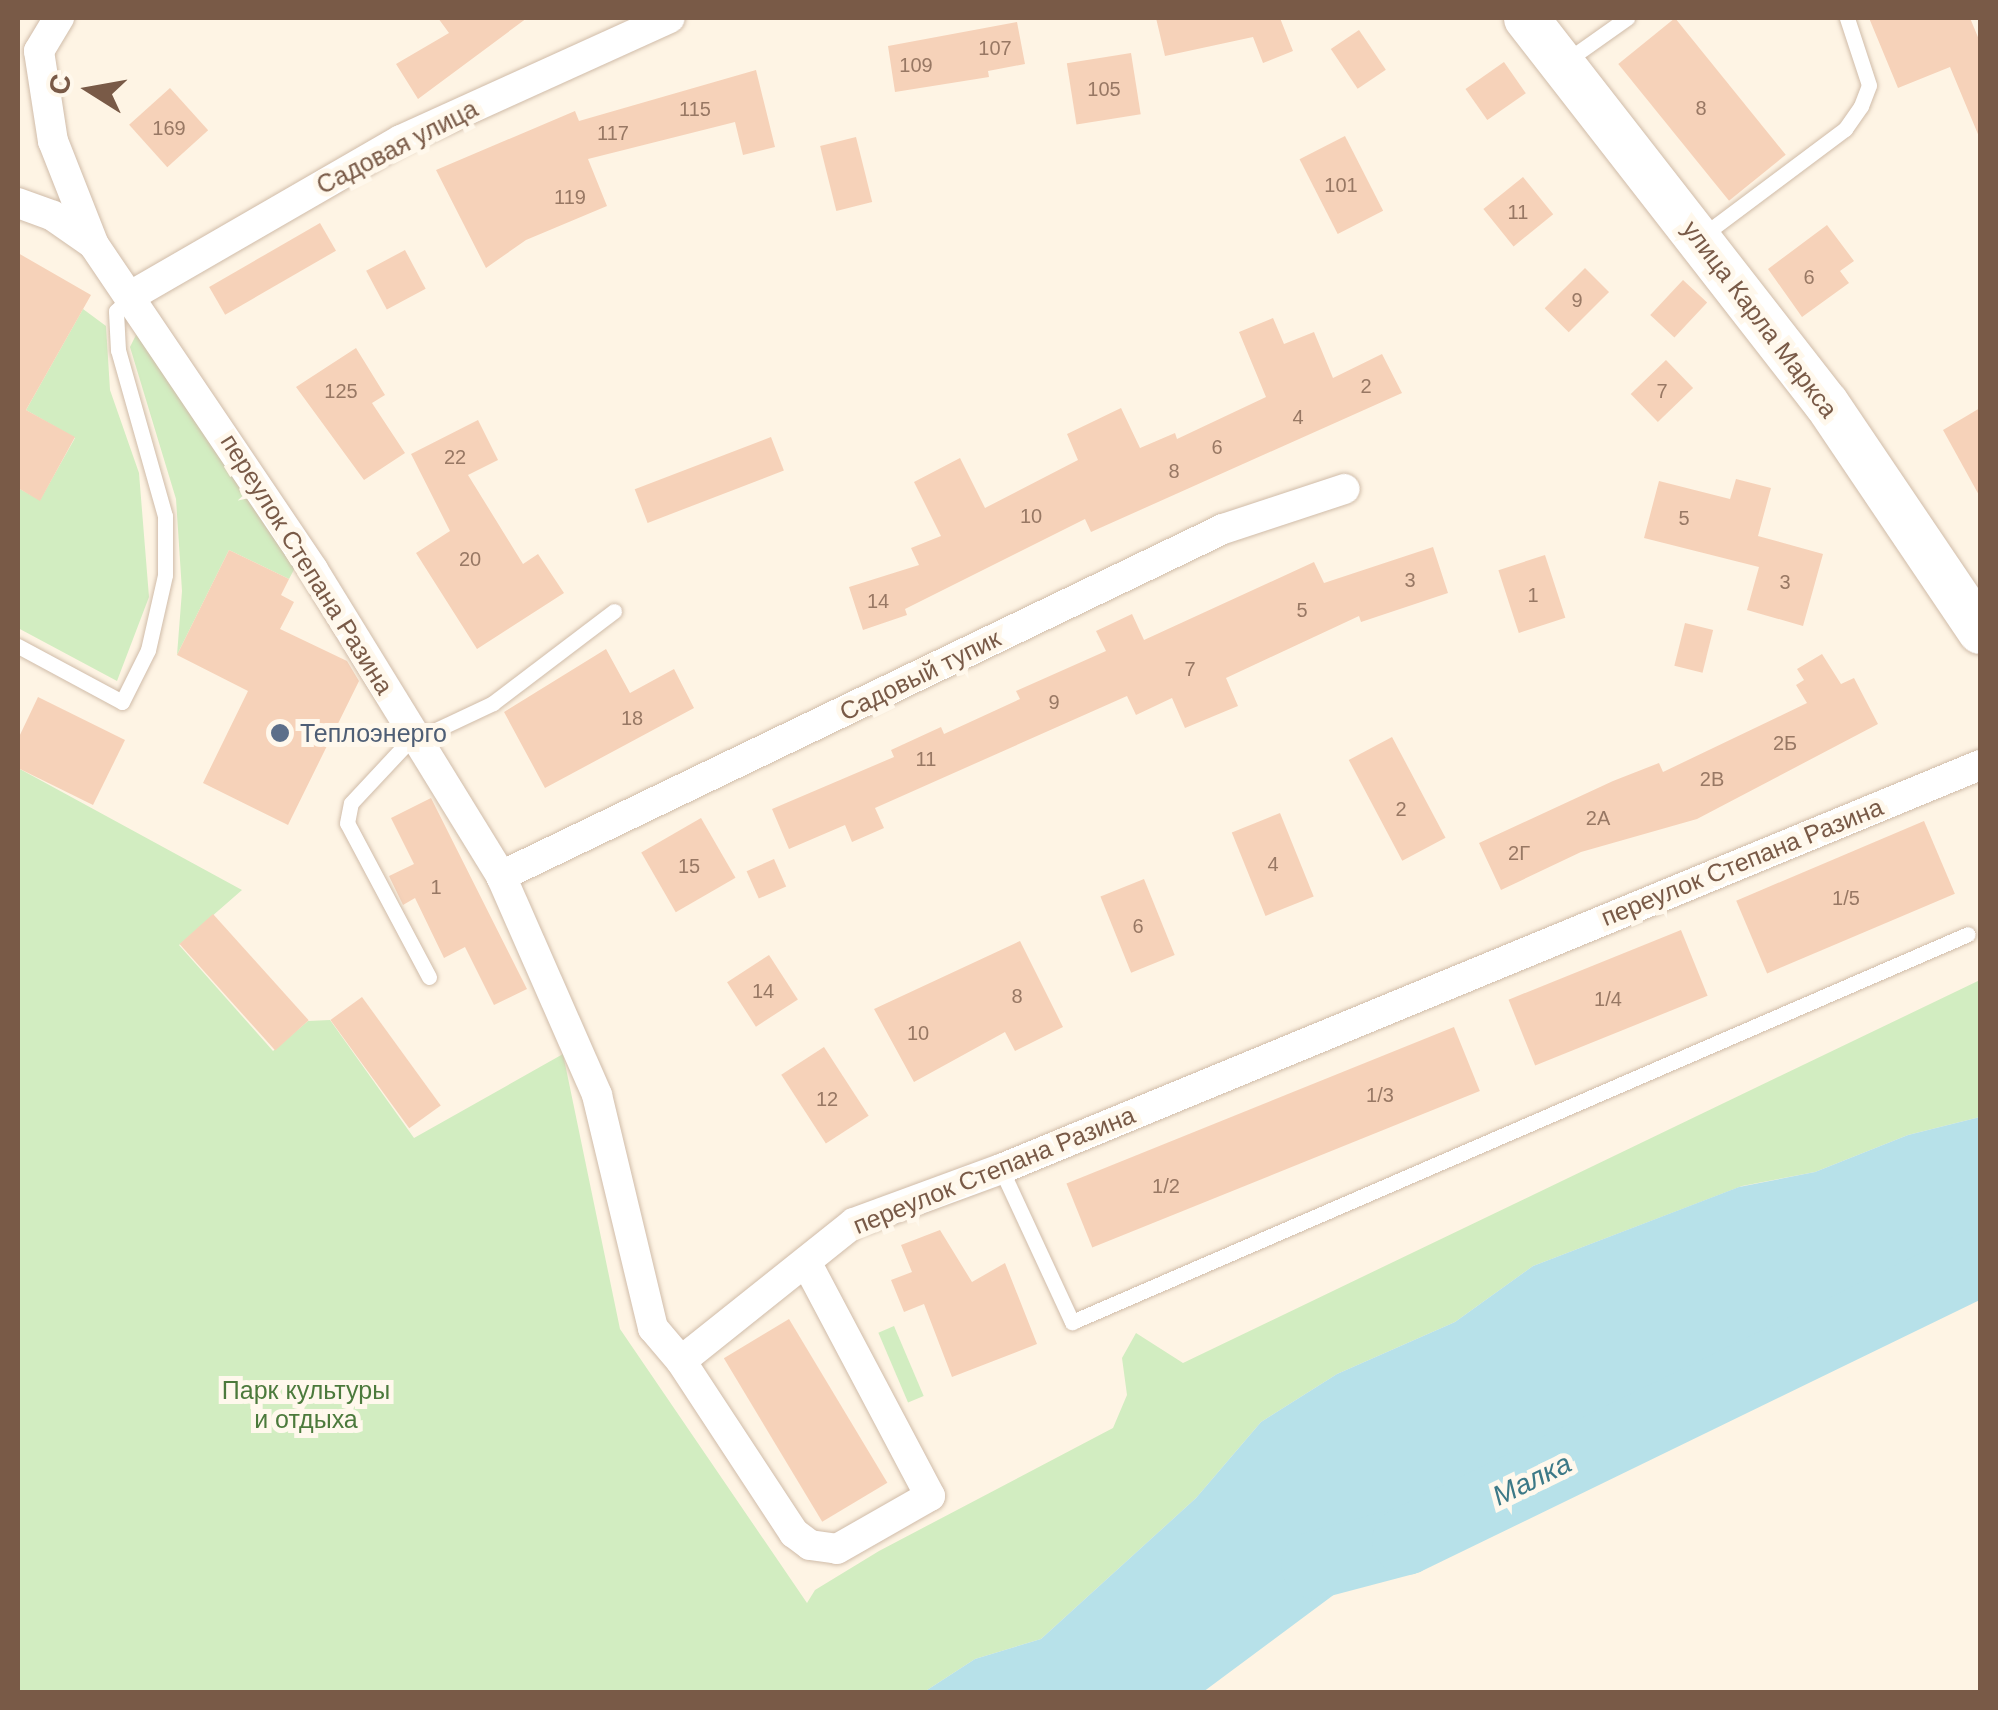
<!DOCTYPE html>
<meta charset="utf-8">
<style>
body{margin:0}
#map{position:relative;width:1998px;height:1710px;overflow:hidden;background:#fef4e4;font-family:Helvetica,sans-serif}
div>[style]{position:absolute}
.green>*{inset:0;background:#d2edc1;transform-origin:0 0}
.water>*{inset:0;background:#b7e1e9}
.river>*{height:68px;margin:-34px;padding:0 34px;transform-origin:34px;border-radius:34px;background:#b7e1e9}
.building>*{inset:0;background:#f6d2b9;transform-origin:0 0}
.roads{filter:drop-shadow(0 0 2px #d0bca9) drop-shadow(0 0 2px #d0bca9)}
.lane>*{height:15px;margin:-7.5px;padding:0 7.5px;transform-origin:7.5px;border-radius:7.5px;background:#fff}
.street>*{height:30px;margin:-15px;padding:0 15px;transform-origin:15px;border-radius:15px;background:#fff}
.secondary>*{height:45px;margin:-22.5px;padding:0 22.5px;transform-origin:22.5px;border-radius:22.5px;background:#fff}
.dots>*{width:28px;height:28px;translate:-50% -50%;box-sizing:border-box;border:5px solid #fff8ec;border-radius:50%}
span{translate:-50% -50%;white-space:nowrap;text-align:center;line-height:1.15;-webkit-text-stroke:10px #fff8ec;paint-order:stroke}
.number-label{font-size:20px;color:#987864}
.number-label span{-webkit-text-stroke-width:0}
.street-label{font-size:25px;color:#795a47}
.service-label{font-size:25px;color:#4e5e75}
.left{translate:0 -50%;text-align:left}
.park-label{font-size:25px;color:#4c7a3c}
.water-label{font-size:28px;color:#3c7987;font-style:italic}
.frame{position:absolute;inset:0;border:20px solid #795a47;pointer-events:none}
.north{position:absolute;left:40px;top:40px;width:100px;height:100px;-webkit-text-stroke:8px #fff8ec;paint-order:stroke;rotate:281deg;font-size:28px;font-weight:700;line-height:40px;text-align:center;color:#795a47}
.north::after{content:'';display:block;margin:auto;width:35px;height:45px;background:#795a47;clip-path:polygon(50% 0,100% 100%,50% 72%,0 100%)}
</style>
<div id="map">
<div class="green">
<i style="clip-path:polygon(83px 309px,106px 326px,110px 390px,139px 473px,149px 597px,117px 681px,18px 628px,18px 488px,40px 500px,75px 438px,26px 410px)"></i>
<i style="clip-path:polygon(140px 327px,297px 564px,289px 579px,229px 550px,177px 655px,182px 591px,176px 499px,130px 347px)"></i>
<i style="clip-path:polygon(18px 768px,242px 890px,179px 945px,273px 1051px,308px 1021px,330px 1020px,414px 1138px,563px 1054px,620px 1329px,807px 1603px,815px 1590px,879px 1551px,1113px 1428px,1127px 1395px,1122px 1358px,1136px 1333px,1183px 1363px,1980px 980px,1980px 1117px,1908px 1135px,1815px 1172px,1742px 1186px,1533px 1266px,1455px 1322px,1337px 1374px,1261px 1422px,1196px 1498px,1041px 1639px,975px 1659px,924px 1692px,18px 1692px)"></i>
<i style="left:894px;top:1326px;width:76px;height:17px;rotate:67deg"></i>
</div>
<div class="water">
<i style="clip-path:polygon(1980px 1117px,1980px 1262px,1406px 1541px,1203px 1692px,924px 1692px,975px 1659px,1041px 1639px,1196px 1498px,1261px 1422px,1337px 1374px,1455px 1322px,1533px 1266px,1739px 1187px,1815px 1172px,1908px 1135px)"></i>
</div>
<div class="river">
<i style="left:1315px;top:1565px;width:94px;rotate:-14.8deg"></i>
<i style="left:1406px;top:1541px;width:638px;rotate:-25.92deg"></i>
</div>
<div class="building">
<i style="clip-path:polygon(438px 18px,527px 18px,418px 99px,396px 64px,449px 33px)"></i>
<i style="clip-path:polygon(1156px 18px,1280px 18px,1293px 51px,1263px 63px,1253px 37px,1165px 56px)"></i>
<i style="left:1675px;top:18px;width:176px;height:73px;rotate:51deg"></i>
<i style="clip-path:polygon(1869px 18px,1970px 18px,1980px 42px,1980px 139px,1950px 67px,1898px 88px)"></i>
<i style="clip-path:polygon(1017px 22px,1025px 64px,988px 71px,989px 77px,895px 92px,888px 46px)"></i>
<i style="left:1359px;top:30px;width:48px;height:34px;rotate:56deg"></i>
<i style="left:1131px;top:53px;width:62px;height:65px;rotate:81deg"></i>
<i style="left:1504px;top:62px;width:38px;height:47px;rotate:55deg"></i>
<i style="clip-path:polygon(756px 70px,775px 147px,743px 155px,735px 122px,588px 159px,607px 206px,526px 240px,486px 268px,436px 170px,575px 111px,579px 121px)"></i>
<i style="left:170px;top:88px;width:57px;height:55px;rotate:48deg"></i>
<i style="left:1345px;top:136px;width:84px;height:51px;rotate:63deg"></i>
<i style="left:856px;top:137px;width:67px;height:37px;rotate:76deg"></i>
<i style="left:1523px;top:177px;width:48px;height:51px;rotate:51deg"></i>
<i style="left:320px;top:223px;width:32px;height:128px;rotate:60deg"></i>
<i style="clip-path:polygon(1827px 225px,1854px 261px,1840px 271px,1849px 283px,1802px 317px,1768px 269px)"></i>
<i style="left:405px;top:250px;width:44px;height:44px;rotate:62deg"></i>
<i style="clip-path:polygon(18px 253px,91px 295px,26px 410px,75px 437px,40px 501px,18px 488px)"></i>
<i style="left:1585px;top:268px;width:34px;height:57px;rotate:45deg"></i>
<i style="left:1683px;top:280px;width:33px;height:48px;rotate:43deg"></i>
<i style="clip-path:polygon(1273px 318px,1284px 344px,1314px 332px,1333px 378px,1382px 354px,1402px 393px,1091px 532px,1085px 519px,905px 609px,907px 615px,863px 630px,849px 587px,919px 565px,911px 548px,941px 536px,914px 482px,960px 458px,985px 508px,1078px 460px,1067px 434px,1121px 408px,1140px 448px,1175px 433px,1177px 439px,1266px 397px,1239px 332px)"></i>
<i style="clip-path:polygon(356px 348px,385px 395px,372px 403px,405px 453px,364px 480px,296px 387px)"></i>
<i style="left:1666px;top:360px;width:39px;height:49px;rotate:46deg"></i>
<i style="clip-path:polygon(1980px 408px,1980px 497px,1943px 430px)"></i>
<i style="clip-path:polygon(478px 420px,498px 460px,468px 475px,523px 564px,538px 554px,564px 593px,477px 649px,416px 553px,450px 531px,411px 454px)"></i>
<i style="left:771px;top:437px;width:36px;height:146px;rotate:69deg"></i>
<i style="clip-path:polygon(1736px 479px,1771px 488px,1758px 536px,1823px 554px,1803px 626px,1747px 610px,1759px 567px,1644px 538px,1659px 481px,1730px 499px)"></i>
<i style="clip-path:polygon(1433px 547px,1448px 593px,1361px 622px,1359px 616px,1226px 678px,1238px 706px,1185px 728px,1172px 698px,1136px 715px,1127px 696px,875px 808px,884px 828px,852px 842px,845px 825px,789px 849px,772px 809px,894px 757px,891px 750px,941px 727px,944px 734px,1020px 699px,1016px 691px,1106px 651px,1096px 631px,1132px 614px,1144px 640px,1314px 562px,1324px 583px)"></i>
<i style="clip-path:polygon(229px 550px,289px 579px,281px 595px,294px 602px,280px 629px,347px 661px,359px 681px,288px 825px,203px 783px,248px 691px,177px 655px)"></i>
<i style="left:1545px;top:555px;width:66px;height:49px;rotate:72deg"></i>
<i style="left:1685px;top:623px;width:29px;height:44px;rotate:14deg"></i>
<i style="clip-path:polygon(606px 649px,630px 693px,674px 669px,694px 708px,545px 788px,504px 712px)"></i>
<i style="clip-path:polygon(1822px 654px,1841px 684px,1854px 678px,1878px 724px,1697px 819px,1581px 852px,1501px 890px,1479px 843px,1613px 781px,1659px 763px,1663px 772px,1807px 703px,1796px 685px,1804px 680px,1797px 669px)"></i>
<i style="clip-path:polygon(38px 697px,125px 740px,93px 805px,18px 768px,18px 739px)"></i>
<i style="left:1392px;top:737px;width:114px;height:49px;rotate:62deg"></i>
<i style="clip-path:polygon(431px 798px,527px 989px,494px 1005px,465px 947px,444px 958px,415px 898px,403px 905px,389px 876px,414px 864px,391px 818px)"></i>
<i style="left:1280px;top:813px;width:90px;height:52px;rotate:68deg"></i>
<i style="left:701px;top:818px;width:69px;height:69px;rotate:60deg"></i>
<i style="left:1924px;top:821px;width:79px;height:204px;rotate:67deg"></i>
<i style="left:774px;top:859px;width:30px;height:30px;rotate:66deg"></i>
<i style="left:1144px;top:879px;width:82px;height:47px;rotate:68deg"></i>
<i style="left:213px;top:914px;width:143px;height:45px;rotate:48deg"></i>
<i style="left:1681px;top:930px;width:71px;height:186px;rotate:68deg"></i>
<i style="clip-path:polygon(1020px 941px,1063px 1027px,1015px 1051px,1005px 1032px,914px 1082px,874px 1009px)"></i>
<i style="left:769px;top:955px;width:53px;height:50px;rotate:57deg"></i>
<i style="left:362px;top:997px;width:134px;height:39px;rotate:54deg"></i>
<i style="left:1454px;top:1027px;width:69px;height:418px;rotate:68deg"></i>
<i style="left:824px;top:1047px;width:82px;height:51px;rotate:57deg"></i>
<i style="clip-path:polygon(940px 1230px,972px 1282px,1005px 1263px,1037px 1344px,952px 1377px,924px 1304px,904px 1312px,891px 1280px,912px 1272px,901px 1245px)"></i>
<i style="left:789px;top:1319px;width:191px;height:76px;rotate:59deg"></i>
</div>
<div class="roads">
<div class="lane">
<i style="left:1566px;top:61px;width:75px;rotate:-35.2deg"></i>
<i style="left:1702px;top:236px;width:179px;rotate:-36.8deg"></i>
<i style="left:1845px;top:129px;width:28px;rotate:-55deg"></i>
<i style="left:1861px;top:106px;width:22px;rotate:-69deg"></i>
<i style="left:1869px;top:85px;width:71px;rotate:-108.2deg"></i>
<i style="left:18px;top:646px;width:118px;rotate:28.3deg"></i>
<i style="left:122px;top:702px;width:58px;rotate:-63.4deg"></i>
<i style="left:148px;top:650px;width:77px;rotate:-77.2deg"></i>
<i style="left:165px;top:575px;width:59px;rotate:-90deg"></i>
<i style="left:165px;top:516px;width:173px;rotate:-105.8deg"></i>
<i style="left:118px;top:350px;width:39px;rotate:-93deg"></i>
<i style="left:116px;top:311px;width:21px;rotate:-43deg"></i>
<i style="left:429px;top:977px;width:174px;rotate:-118deg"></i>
<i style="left:347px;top:823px;width:20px;rotate:-79deg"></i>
<i style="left:351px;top:803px;width:81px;rotate:-47deg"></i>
<i style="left:406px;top:744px;width:96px;rotate:-25.2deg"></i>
<i style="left:493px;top:703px;width:152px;rotate:-37.2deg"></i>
<i style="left:1001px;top:1169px;width:169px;rotate:65.1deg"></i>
<i style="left:1072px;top:1322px;width:976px;rotate:-23.41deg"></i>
</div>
<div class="street">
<i style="left:39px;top:51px;width:91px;rotate:81.2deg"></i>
<i style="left:53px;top:141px;width:112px;rotate:68.5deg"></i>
<i style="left:94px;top:245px;width:392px;rotate:56deg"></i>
<i style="left:313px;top:570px;width:359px;rotate:58.4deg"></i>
<i style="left:501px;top:876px;width:239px;rotate:66.3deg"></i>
<i style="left:597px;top:1095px;width:240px;rotate:76.5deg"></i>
<i style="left:653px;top:1328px;width:43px;rotate:49.7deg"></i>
<i style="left:681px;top:1361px;width:221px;rotate:-38.6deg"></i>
<i style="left:854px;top:1223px;width:157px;rotate:-20.2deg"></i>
<i style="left:1001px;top:1169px;width:1059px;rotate:-22.42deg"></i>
<i style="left:39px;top:51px;width:39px;rotate:-59deg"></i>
<i style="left:18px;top:203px;width:37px;rotate:20deg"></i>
<i style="left:53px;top:216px;width:47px;rotate:34.7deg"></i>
<i style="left:134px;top:294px;width:308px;rotate:-30deg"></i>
<i style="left:401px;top:140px;width:295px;rotate:-24.4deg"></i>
<i style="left:501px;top:876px;width:801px;rotate:-25.67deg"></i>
<i style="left:1223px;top:529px;width:128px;rotate:-18.2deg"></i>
<i style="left:681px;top:1361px;width:206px;rotate:56.7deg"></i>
<i style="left:794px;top:1533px;width:20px;rotate:37deg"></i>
<i style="left:810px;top:1545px;width:27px;rotate:8deg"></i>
<i style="left:837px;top:1549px;width:107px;rotate:-29.7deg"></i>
<i style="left:930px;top:1496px;width:265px;rotate:-117.9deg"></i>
</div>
<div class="secondary">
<i style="left:1526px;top:18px;width:488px;rotate:52.1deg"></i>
<i style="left:1826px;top:403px;width:275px;rotate:56deg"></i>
</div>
</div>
<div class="dots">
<i style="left:280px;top:733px;background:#5c6f8a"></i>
</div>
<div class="number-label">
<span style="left:995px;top:48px">107</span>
<span style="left:916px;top:65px">109</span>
<span style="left:1104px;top:89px">105</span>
<span style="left:1701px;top:108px">8</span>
<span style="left:695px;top:109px">115</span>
<span style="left:169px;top:128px">169</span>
<span style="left:613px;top:133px">117</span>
<span style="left:1341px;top:185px">101</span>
<span style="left:570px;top:197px">119</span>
<span style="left:1518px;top:212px">11</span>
<span style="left:1809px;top:277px">6</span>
<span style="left:1577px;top:300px">9</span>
<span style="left:1366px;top:386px">2</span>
<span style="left:341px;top:391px">125</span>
<span style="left:1662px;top:391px">7</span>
<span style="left:1298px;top:417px">4</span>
<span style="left:1217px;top:447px">6</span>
<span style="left:455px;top:457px">22</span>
<span style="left:1174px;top:471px">8</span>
<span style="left:1031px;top:516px">10</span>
<span style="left:1684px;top:518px">5</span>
<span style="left:470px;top:559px">20</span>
<span style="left:1410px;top:580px">3</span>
<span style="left:1785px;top:582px">3</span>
<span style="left:1533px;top:595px">1</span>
<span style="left:878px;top:601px">14</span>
<span style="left:1302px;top:610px">5</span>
<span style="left:1190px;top:669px">7</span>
<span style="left:1054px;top:702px">9</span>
<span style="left:632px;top:718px">18</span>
<span style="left:1785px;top:743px">2Б</span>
<span style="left:926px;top:759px">11</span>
<span style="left:1712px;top:779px">2В</span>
<span style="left:1401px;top:809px">2</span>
<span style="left:1598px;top:818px">2А</span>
<span style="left:1519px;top:853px">2Г</span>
<span style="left:1273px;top:864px">4</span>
<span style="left:689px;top:866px">15</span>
<span style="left:436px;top:887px">1</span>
<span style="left:1846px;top:898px">1/5</span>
<span style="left:1138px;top:926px">6</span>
<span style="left:763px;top:991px">14</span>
<span style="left:1017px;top:996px">8</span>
<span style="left:1608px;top:999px">1/4</span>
<span style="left:918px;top:1033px">10</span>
<span style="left:1380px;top:1095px">1/3</span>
<span style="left:827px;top:1099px">12</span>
<span style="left:1166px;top:1186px">1/2</span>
</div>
<div class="street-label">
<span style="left:397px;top:147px;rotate:-27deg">Садовая улица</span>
<span style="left:1760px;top:319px;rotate:53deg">улица Карла Маркса</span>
<span style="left:307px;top:564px;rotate:58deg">переулок Степана Разина</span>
<span style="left:920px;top:675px;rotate:-26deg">Садовый тупик</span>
<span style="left:1742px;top:862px;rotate:-22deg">переулок Степана Разина</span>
<span style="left:994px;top:1170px;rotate:-22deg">переулок Степана Разина</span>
</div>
<div class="service-label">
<span class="left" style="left:300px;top:733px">Теплоэнерго</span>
</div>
<div class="park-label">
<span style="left:306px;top:1405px">Парк культуры<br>и отдыха</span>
</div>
<div class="water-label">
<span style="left:1532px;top:1480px;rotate:-26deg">Малка</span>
</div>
<div class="frame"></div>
<div class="north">С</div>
</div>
